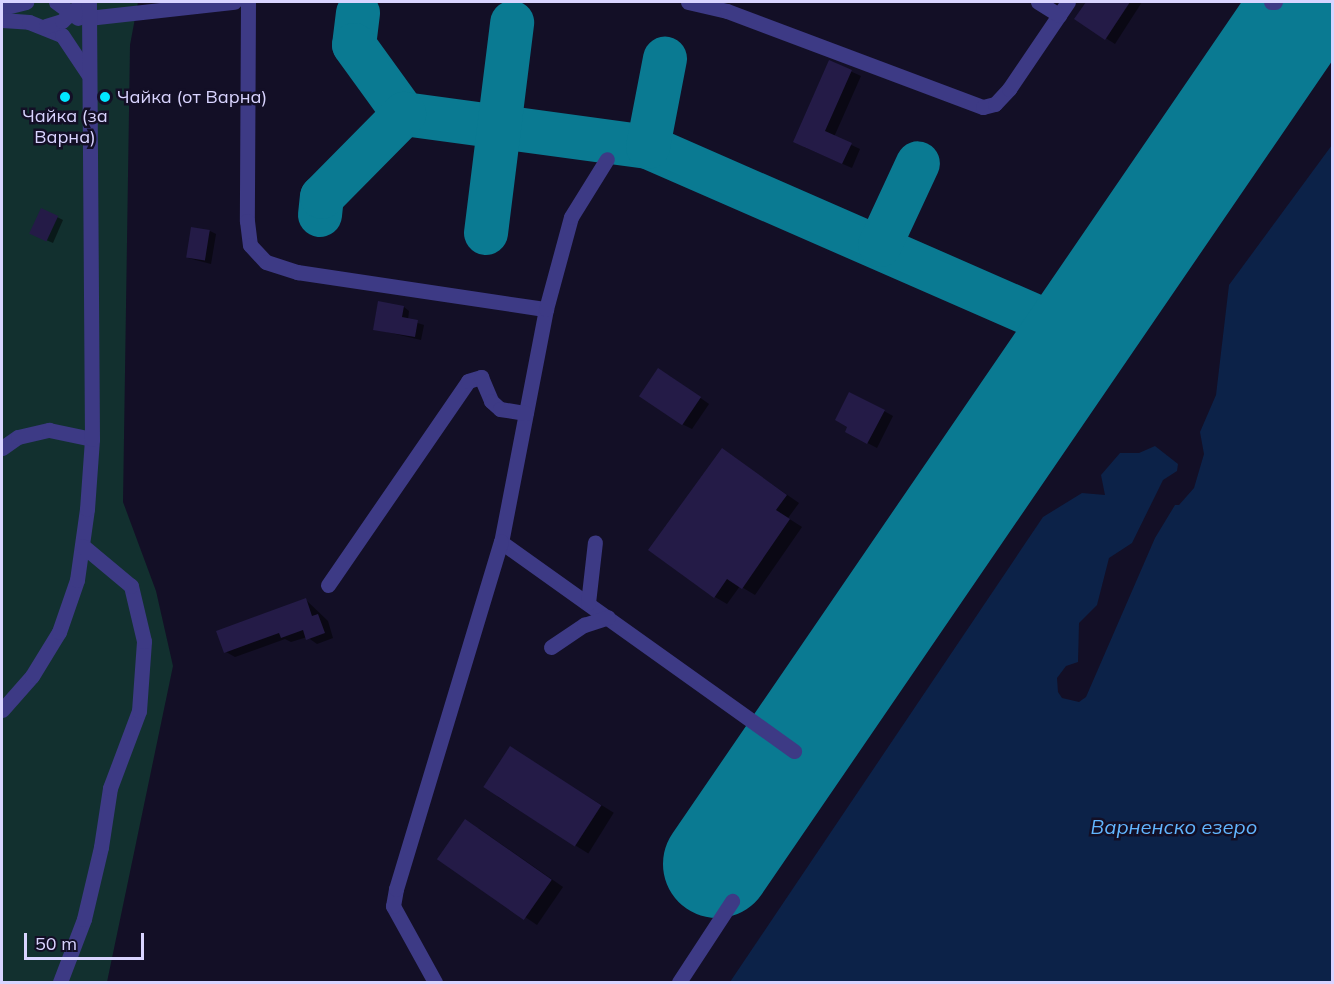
<!DOCTYPE html>
<meta charset="utf-8">
<style>
body{margin:0}
#map{position:relative;width:1334px;height:984px;overflow:hidden;background:#130f26;font-family:Mulish,sans-serif}
div>[style]{position:absolute}
.green>*{inset:0;background:#12302f}
.water>*{inset:0;background:#0c2248}
.shadow>*{inset:0;background:#0007;transform-origin:0 0}
.taxiway>*{height:44px;margin:-22px;padding:0 22px;transform-origin:22px;border-radius:22px;background:#0a7a92}
.runway>*{height:108px;margin:-54px;padding:0 54px;transform-origin:54px;border-radius:54px;background:#0a7a92}
.building>*{inset:0;background:#241b47;transform-origin:0 0}
.minor>*{height:15px;margin:-7.5px;padding:0 7.5px;transform-origin:7.5px;border-radius:7.5px;background:#3d3a85}
.dots>*{width:16px;height:16px;translate:-50% -50%;box-sizing:border-box;border:3px solid #130f26;border-radius:50%}
span{translate:-50% -50%;white-space:nowrap;text-align:center;line-height:1.15;-webkit-text-stroke:5px #130f26;paint-order:stroke}
.poi-label{font-size:18px;color:#d9d4ff}
.left{translate:0 -50%;text-align:left}
.water-label{font-size:20px;color:#62b6ff;font-style:italic}
.frame{position:absolute;inset:0;border:3px solid #d9d4ff;pointer-events:none}
.scale{position:absolute;left:24px;top:933px;width:120px;height:27px;box-sizing:border-box;border:3px solid #d9d4ff;border-top:0;padding-left:8px;font-size:18px;line-height:21px;white-space:nowrap;color:#d9d4ff;-webkit-text-stroke:4px #130f26;paint-order:stroke}
</style>
<div id="map">
<div class="green">
<i style="clip-path:polygon(2px 2px,138px 2px,130px 45px,123px 502px,156px 591px,173px 666px,107px 982px,2px 982px)"></i>
</div>
<div class="water">
<i style="clip-path:polygon(1332px 145px,1332px 982px,730px 982px,1043px 517px,1082px 493px,1105px 495px,1101px 475px,1120px 453px,1139px 453px,1155px 446px,1178px 464px,1177px 471px,1163px 480px,1132px 543px,1109px 558px,1097px 605px,1079px 623px,1078px 662px,1066px 666px,1057px 678px,1058px 692px,1062px 698px,1079px 702px,1086px 697px,1155px 538px,1175px 505px,1179px 505px,1194px 488px,1204px 454px,1200px 432px,1216px 395px,1229px 285px)"></i>
</div>
<div class="shadow">
<i style="clip-path:polygon(1087px 2px,1142px 2px,1115px 44px,1076px 19px)"></i>
<i style="clip-path:polygon(830px 62px,861px 76px,834px 137px,860px 149px,852px 168px,804px 147px)"></i>
<i style="clip-path:polygon(57px 217px,63px 220px,53px 243px,37px 236px)"></i>
<i style="clip-path:polygon(210px 231px,216px 234px,211px 264px,188px 258px)"></i>
<i style="clip-path:polygon(404px 307px,409px 311px,408px 320px,424px 325px,421px 340px,374px 329px)"></i>
<i style="clip-path:polygon(668px 375px,709px 404px,692px 429px,682px 424px)"></i>
<i style="clip-path:polygon(884px 411px,893px 416px,877px 448px,856px 437px,849px 427px)"></i>
<i style="clip-path:polygon(722px 450px,799px 503px,788px 518px,802px 527px,755px 595px,740px 586px,727px 604px,715px 597px)"></i>
<i style="clip-path:polygon(306px 600px,328px 621px,333px 638px,317px 644px,307px 637px,291px 642px,285px 639px,235px 657px,226px 652px)"></i>
<i style="left:523px;top:756px;width:107px;height:48px;rotate:32deg"></i>
<i style="clip-path:polygon(478px 828px,563px 887px,537px 925px,439px 859px)"></i>
</div>
<div class="taxiway">
<i style="left:358px;top:13px;width:32px;rotate:97deg"></i>
<i style="left:354px;top:45px;width:85px;rotate:54.1deg"></i>
<i style="left:404px;top:114px;width:246px;rotate:7.7deg"></i>
<i style="left:648px;top:147px;width:470px;rotate:23.6deg"></i>
<i style="left:648px;top:147px;width:90px;rotate:-79.1deg"></i>
<i style="left:320px;top:215px;width:18px;rotate:-84deg"></i>
<i style="left:322px;top:197px;width:117px;rotate:-45.3deg"></i>
<i style="left:486px;top:233px;width:212px;rotate:-82.9deg"></i>
<i style="left:880px;top:245px;width:90px;rotate:-65.1deg"></i>
</div>
<div class="runway">
<i style="left:717px;top:864px;width:1045px;rotate:-55.61deg"></i>
</div>
<div class="building">
<i style="clip-path:polygon(1086px 2px,1130px 2px,1105px 40px,1074px 19px)"></i>
<i style="clip-path:polygon(829px 60px,852px 70px,825px 131px,852px 143px,842px 164px,793px 142px)"></i>
<i style="left:41px;top:208px;width:19px;height:28px;rotate:25deg"></i>
<i style="left:191px;top:227px;width:19px;height:31px;rotate:9deg"></i>
<i style="clip-path:polygon(378px 301px,404px 306px,402px 317px,418px 320px,415px 337px,373px 330px)"></i>
<i style="left:658px;top:368px;width:52px;height:34px;rotate:34deg"></i>
<i style="clip-path:polygon(849px 392px,885px 410px,867px 444px,845px 432px,847px 427px,835px 420px)"></i>
<i style="clip-path:polygon(722px 448px,787px 495px,776px 510px,790px 519px,742px 589px,727px 579px,714px 598px,648px 550px)"></i>
<i style="clip-path:polygon(306px 598px,312px 616px,318px 614px,325px 633px,306px 640px,303px 630px,281px 638px,279px 633px,224px 653px,216px 631px)"></i>
<i style="left:510px;top:746px;width:109px;height:49px;rotate:33deg"></i>
<i style="left:465px;top:819px;width:106px;height:49px;rotate:35deg"></i>
</div>
<div class="minor">
<i style="left:56px;top:2px;width:27px;rotate:36deg"></i>
<i style="left:248px;top:2px;width:219px;rotate:90.3deg"></i>
<i style="left:247px;top:221px;width:24px;rotate:83deg"></i>
<i style="left:250px;top:245px;width:23px;rotate:47deg"></i>
<i style="left:266px;top:262px;width:33px;rotate:18deg"></i>
<i style="left:297px;top:272px;width:252px;rotate:8.5deg"></i>
<i style="left:546px;top:309px;width:237px;rotate:100.9deg"></i>
<i style="left:501px;top:542px;width:360px;rotate:35.5deg"></i>
<i style="left:688px;top:2px;width:40px;rotate:13deg"></i>
<i style="left:727px;top:11px;width:273px;rotate:20.6deg"></i>
<i style="left:983px;top:107px;width:12px;rotate:-14deg"></i>
<i style="left:995px;top:104px;width:21px;rotate:-47deg"></i>
<i style="left:1009px;top:89px;width:105px;rotate:-55.9deg"></i>
<i style="left:1038px;top:2px;width:25px;rotate:32deg"></i>
<i style="left:1271px;top:2px;width:4px"></i>
<i style="left:2px;top:8px;width:25px;rotate:-14deg"></i>
<i style="left:88px;top:18px;width:147px;rotate:-6.3deg"></i>
<i style="left:2px;top:20px;width:27px;rotate:4deg"></i>
<i style="left:29px;top:22px;width:35px;rotate:22deg"></i>
<i style="left:62px;top:35px;width:47px;rotate:56.3deg"></i>
<i style="left:46px;top:26px;width:17px;rotate:-17deg"></i>
<i style="left:62px;top:21px;width:28px;rotate:-42deg"></i>
<i style="left:546px;top:309px;width:95px;rotate:-74.8deg"></i>
<i style="left:571px;top:217px;width:68px;rotate:-58.2deg"></i>
<i style="left:2px;top:448px;width:19px;rotate:-35deg"></i>
<i style="left:18px;top:437px;width:32px;rotate:-13deg"></i>
<i style="left:49px;top:430px;width:44px;rotate:11.8deg"></i>
<i style="left:328px;top:585px;width:247px;rotate:-55.5deg"></i>
<i style="left:468px;top:381px;width:14px;rotate:-17deg"></i>
<i style="left:481px;top:377px;width:26px;rotate:67deg"></i>
<i style="left:491px;top:401px;width:12px;rotate:42deg"></i>
<i style="left:500px;top:409px;width:26px;rotate:9deg"></i>
<i style="left:588px;top:603px;width:61px;rotate:-83.5deg"></i>
<i style="left:551px;top:647px;width:40px;rotate:-34deg"></i>
<i style="left:584px;top:625px;width:25px;rotate:-18deg"></i>
<i style="left:2px;top:710px;width:45px;rotate:-48.6deg"></i>
<i style="left:32px;top:676px;width:52px;rotate:-58.5deg"></i>
<i style="left:59px;top:632px;width:55px;rotate:-70.9deg"></i>
<i style="left:77px;top:580px;width:72px;rotate:-82deg"></i>
<i style="left:87px;top:509px;width:70px;rotate:-85.9deg"></i>
<i style="left:92px;top:439px;width:437px;rotate:-90.4deg"></i>
<i style="left:60px;top:982px;width:67px;rotate:-69.1deg"></i>
<i style="left:84px;top:919px;width:74px;rotate:-76.7deg"></i>
<i style="left:101px;top:847px;width:60px;rotate:-81.3deg"></i>
<i style="left:110px;top:788px;width:82px;rotate:-69.4deg"></i>
<i style="left:139px;top:711px;width:70px;rotate:-85.9deg"></i>
<i style="left:144px;top:641px;width:57px;rotate:-103.3deg"></i>
<i style="left:131px;top:586px;width:62px;rotate:-140.2deg"></i>
<i style="left:435px;top:982px;width:87px;rotate:-118.9deg"></i>
<i style="left:393px;top:906px;width:17px;rotate:-80deg"></i>
<i style="left:396px;top:889px;width:363px;rotate:-73.2deg"></i>
<i style="left:679px;top:982px;width:97px;rotate:-56.8deg"></i>
</div>
<div class="dots">
<i style="left:65px;top:97px;background:#00e5ff"></i>
<i style="left:105px;top:97px;background:#00e5ff"></i>
</div>
<div class="poi-label">
<span class="left" style="left:117px;top:97px">Чайка (от Варна)</span>
<span style="left:65px;top:127px">Чайка (за<br>Варна)</span>
</div>
<div class="water-label">
<span style="left:1174px;top:826px">Варненско езеро</span>
</div>
<div class="frame"></div>
<div class="scale">50 m</div>
</div>
